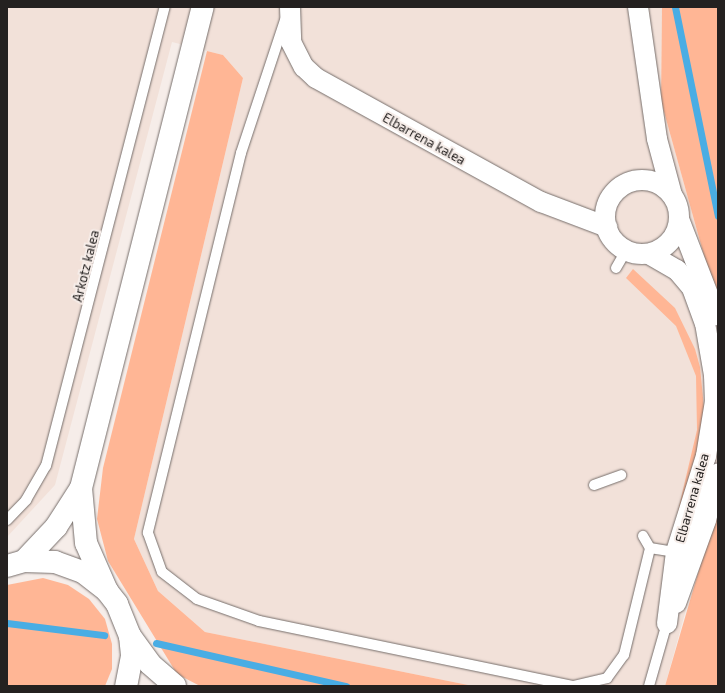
<!DOCTYPE html>
<style>
body{margin:0}
#map{position:relative;width:725px;height:693px;overflow:hidden;background:#f6ede9;font-family:"Exo 2",sans-serif}
div>[style]{position:absolute}
.built>*{inset:0;background:#f2e1d9}
.green>*{inset:0;background:#ffb695}
.stream>*{height:7px;margin:-3.5px;padding:0 3.5px;transform-origin:3.5px;border-radius:3.5px;background:#49ade4}
.roads{filter:drop-shadow(0 0 1px #766e6b) drop-shadow(0 0 1px #766e6b)}
.service>*{height:10px;margin:-5px;padding:0 5px;transform-origin:5px;border-radius:5px;background:#fff}
.minor>*{height:20px;margin:-10px;padding:0 10px;transform-origin:10px;border-radius:10px;background:#fff}
.minor>.ring{margin:-10px;padding:0;box-sizing:content-box;background:none;border:20px solid #fff;border-radius:50%}
.tertiary>*{height:22px;margin:-11px;padding:0 11px;transform-origin:11px;border-radius:11px;background:#fff}
span{translate:-50% -50%;white-space:nowrap;text-align:center;line-height:1.15;-webkit-text-stroke:4px #f6ede9;paint-order:stroke}
.street-label{font-size:13px;color:#242120}
.frame{position:absolute;inset:0;border:8px solid #242120;pointer-events:none}
</style>
<div id="map">
<div class="built">
<i style="clip-path:polygon(7px 7px,662px 7px,661px 101px,718px 306px,718px 493px,665px 686px,473px 686px,205px 632px,158px 591px,134px 539px,243px 78px,223px 55px,172px 42px,55px 485px,7px 537px)"></i>
</div>
<div class="green">
<i style="clip-path:polygon(662px 7px,718px 7px,718px 306px,661px 101px)"></i>
<i style="clip-path:polygon(207px 51px,223px 55px,243px 78px,134px 539px,158px 591px,205px 632px,473px 686px,200px 686px,177px 674px,108px 561px,97px 519px,103px 468px)"></i>
<i style="clip-path:polygon(633px 269px,675px 308px,695px 349px,700px 367px,704px 408px,702px 434px,673px 532px,697px 430px,696px 376px,676px 326px,626px 278px)"></i>
<i style="clip-path:polygon(718px 493px,718px 686px,665px 686px,710px 532px)"></i>
<i style="clip-path:polygon(43px 578px,68px 585px,89px 599px,105px 619px,112px 644px,112px 669px,105px 686px,7px 686px,7px 585px)"></i>
</div>
<div class="stream">
<i style="left:675px;top:7px;width:213px;rotate:78.4deg"></i>
<i style="left:7px;top:623px;width:98px;rotate:7.1deg"></i>
<i style="left:156px;top:643px;width:195px;rotate:12.8deg"></i>
</div>
<div class="roads">
<div class="service">
<i style="left:285px;top:20px;width:140px;rotate:108.3deg"></i>
<i style="left:241px;top:153px;width:391px;rotate:103.8deg"></i>
<i style="left:148px;top:533px;width:41px;rotate:70.3deg"></i>
<i style="left:162px;top:572px;width:44px;rotate:37.6deg"></i>
<i style="left:197px;top:599px;width:66px;rotate:19.5deg"></i>
<i style="left:259px;top:621px;width:320px;rotate:11.7deg"></i>
<i style="left:616px;top:268px;width:20px;rotate:-60deg"></i>
<i style="left:594px;top:485px;width:29px;rotate:-20deg"></i>
<i style="left:7px;top:520px;width:28px;rotate:-46deg"></i>
<i style="left:26px;top:500px;width:39px;rotate:-60deg"></i>
<i style="left:46px;top:466px;width:474px;rotate:-75.5deg"></i>
<i style="left:650px;top:548px;width:26px;rotate:9deg"></i>
<i style="left:573px;top:686px;width:35px;rotate:-13deg"></i>
<i style="left:607px;top:678px;width:29px;rotate:-54deg"></i>
<i style="left:624px;top:655px;width:110px;rotate:-76.3deg"></i>
<i style="left:650px;top:548px;width:14px;rotate:-120deg"></i>
<i style="left:649px;top:686px;width:66px;rotate:-74.1deg"></i>
</div>
<div class="minor">
<i style="left:290px;top:7px;width:35px;rotate:88deg"></i>
<i style="left:291px;top:42px;width:28px;rotate:63deg"></i>
<i style="left:304px;top:67px;width:16px;rotate:43deg"></i>
<i style="left:316px;top:78px;width:257px;rotate:28.9deg"></i>
<i style="left:541px;top:202px;width:71px;rotate:20.7deg"></i>
<i style="left:638px;top:7px;width:133px;rotate:81.8deg"></i>
<i style="left:657px;top:139px;width:58px;rotate:75deg"></i>
<i class="ring" style="left:605px;top:180px;width:54px;height:54px"></i>
<i style="left:679px;top:219px;width:103px;rotate:68.9deg"></i>
<i style="left:649px;top:254px;width:32px;rotate:30deg"></i>
<i style="left:677px;top:270px;width:23px;rotate:50deg"></i>
<i style="left:692px;top:288px;width:37px;rotate:70deg"></i>
<i style="left:705px;top:323px;width:53px;rotate:80.2deg"></i>
<i style="left:714px;top:375px;width:26px;rotate:88deg"></i>
<i style="left:715px;top:401px;width:56px;rotate:99.3deg"></i>
<i style="left:706px;top:456px;width:101px;rotate:107.4deg"></i>
<i style="left:676px;top:552px;width:72px;rotate:97.2deg"></i>
<i style="left:676px;top:603px;width:88px;rotate:-70.1deg"></i>
<i style="left:706px;top:520px;width:48px;rotate:-75.4deg"></i>
</div>
<div class="tertiary">
<i style="left:24px;top:561px;width:47px;rotate:-46.7deg"></i>
<i style="left:56px;top:527px;width:46px;rotate:-57.3deg"></i>
<i style="left:7px;top:566px;width:18px;rotate:-16deg"></i>
<i style="left:24px;top:561px;width:31px;rotate:2deg"></i>
<i style="left:55px;top:562px;width:30px;rotate:20deg"></i>
<i style="left:83px;top:572px;width:31px;rotate:38deg"></i>
<i style="left:107px;top:591px;width:16px;rotate:52deg"></i>
<i style="left:117px;top:604px;width:35px;rotate:68deg"></i>
<i style="left:130px;top:636px;width:20px;rotate:84deg"></i>
<i style="left:132px;top:656px;width:31px;rotate:101deg"></i>
<i style="left:107px;top:591px;width:52px;rotate:-113.6deg"></i>
<i style="left:86px;top:543px;width:55px;rotate:-95.2deg"></i>
<i style="left:81px;top:488px;width:496px;rotate:-75.8deg"></i>
<i style="left:130px;top:636px;width:34px;rotate:54deg"></i>
<i style="left:150px;top:664px;width:33px;rotate:41deg"></i>
</div>
</div>
<div class="street-label">
<span style="left:424px;top:139px;rotate:29deg">Elbarrena kalea</span>
<span style="left:86px;top:266px;rotate:-76deg">Arkotz kalea</span>
<span style="left:692px;top:498px;rotate:-74deg">Elbarrena kalea</span>
</div>
<div class="frame"></div>
</div>
